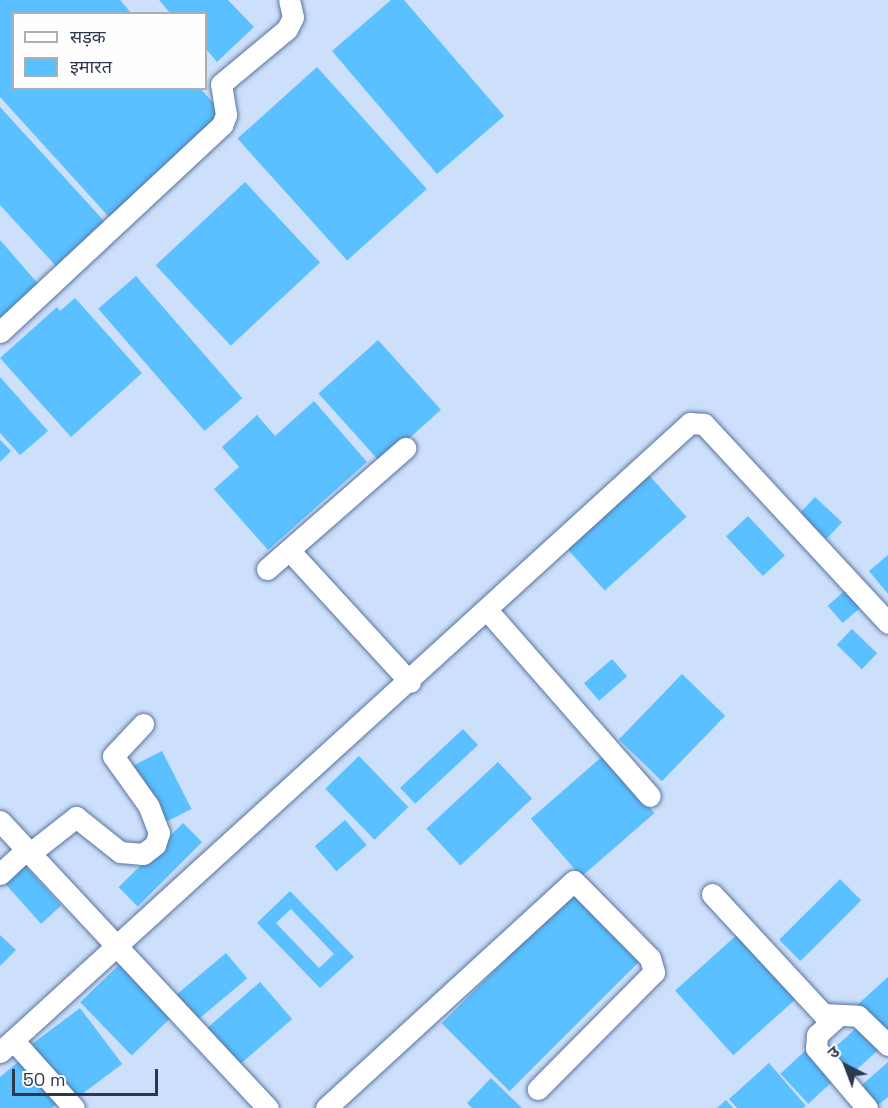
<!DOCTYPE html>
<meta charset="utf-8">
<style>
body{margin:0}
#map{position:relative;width:888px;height:1108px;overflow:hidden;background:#ccdffb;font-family:"Space Grotesk","Noto Sans Devanagari",sans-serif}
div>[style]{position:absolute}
.building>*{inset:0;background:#5ac0ff;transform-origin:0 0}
.roads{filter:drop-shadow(0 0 2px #58749f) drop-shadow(0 0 2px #58749f)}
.minor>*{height:21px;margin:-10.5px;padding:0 10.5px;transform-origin:10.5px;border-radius:10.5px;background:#fff}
span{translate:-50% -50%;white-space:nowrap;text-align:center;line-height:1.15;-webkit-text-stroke:5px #fefefe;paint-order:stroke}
.legend{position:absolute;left:12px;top:12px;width:195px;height:78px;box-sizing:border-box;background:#fefefe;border:2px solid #aaafb6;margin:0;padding:8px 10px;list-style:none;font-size:18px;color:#2c384b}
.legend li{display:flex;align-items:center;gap:12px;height:30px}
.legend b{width:30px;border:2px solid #aaafb6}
.north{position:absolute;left:816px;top:1036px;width:60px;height:60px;-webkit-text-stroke:4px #fefefe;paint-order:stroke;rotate:318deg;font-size:16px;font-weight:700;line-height:24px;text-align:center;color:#2c384b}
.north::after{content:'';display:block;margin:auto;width:21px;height:27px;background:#2c384b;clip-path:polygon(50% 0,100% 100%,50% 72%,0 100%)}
.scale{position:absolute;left:12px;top:1069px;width:146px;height:27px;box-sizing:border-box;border:3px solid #2c384b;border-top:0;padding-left:8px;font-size:18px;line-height:21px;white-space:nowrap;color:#2c384b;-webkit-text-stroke:4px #fefefe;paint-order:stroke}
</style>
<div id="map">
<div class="building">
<i style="clip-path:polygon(0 0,120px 0,132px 14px,14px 14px,14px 88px,200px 88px,223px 114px,109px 217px,0 97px)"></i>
<i style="clip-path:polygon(159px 0,228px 0,254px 27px,217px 62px,206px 49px,206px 14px,171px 14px)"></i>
<i style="clip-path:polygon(391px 0,404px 0,504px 116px,437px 174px,332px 51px)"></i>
<i style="left:317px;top:67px;width:164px;height:107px;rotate:48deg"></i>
<i style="clip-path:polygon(0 107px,105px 222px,56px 266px,0 205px)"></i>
<i style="left:245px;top:182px;width:110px;height:122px;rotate:47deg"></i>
<i style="clip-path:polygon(0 240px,40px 286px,0 321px)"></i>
<i style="left:136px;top:276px;width:162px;height:50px;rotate:49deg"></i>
<i style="clip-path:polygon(75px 298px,142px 373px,71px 437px,0 358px,57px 307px,60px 311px)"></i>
<i style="left:378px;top:340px;width:94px;height:80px;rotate:48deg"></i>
<i style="clip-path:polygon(0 377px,48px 431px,20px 455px,0 433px)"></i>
<i style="clip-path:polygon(314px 401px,367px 462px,268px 550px,214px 489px,239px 467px,222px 447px,257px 415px,275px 436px)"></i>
<i style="clip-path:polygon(0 440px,11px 451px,0 462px)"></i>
<i style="left:647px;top:473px;width:59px;height:110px;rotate:48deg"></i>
<i style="left:815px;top:497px;width:37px;height:23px;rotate:43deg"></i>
<i style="left:748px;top:516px;width:54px;height:30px;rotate:47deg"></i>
<i style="clip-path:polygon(888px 555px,888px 594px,869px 571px)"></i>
<i style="left:848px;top:588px;width:23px;height:27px;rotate:49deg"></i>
<i style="left:852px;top:629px;width:35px;height:22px;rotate:44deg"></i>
<i style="left:612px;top:659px;width:23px;height:37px;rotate:49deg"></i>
<i style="left:682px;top:674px;width:60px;height:91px;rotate:44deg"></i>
<i style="left:463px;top:729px;width:22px;height:86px;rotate:47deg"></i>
<i style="left:162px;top:751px;width:65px;height:34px;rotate:63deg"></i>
<i style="left:604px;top:755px;width:77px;height:97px;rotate:49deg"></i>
<i style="left:359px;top:756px;width:71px;height:47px;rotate:46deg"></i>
<i style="left:498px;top:762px;width:50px;height:98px;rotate:47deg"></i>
<i style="left:345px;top:820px;width:33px;height:40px;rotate:49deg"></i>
<i style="left:183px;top:823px;width:27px;height:91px;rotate:45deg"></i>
<i style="left:21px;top:861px;width:60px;height:27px;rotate:48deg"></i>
<i style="left:840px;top:879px;width:30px;height:86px;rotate:45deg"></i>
<i style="left:576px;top:889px;width:96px;height:190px;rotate:45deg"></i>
<i style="clip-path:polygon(evenodd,290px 891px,354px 957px,320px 988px,257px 923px,290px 891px,291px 909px,334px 954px,319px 968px,276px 923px,291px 909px)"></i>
<i style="left:739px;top:933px;width:87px;height:86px;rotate:48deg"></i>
<i style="clip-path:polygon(0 935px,16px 950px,0 966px)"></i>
<i style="left:226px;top:953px;width:33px;height:68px;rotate:50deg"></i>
<i style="left:122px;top:962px;width:74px;height:58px;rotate:46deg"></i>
<i style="clip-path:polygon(888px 977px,888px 1041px,856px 1006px)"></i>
<i style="left:260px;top:982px;width:49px;height:72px;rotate:49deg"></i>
<i style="left:80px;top:1008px;width:70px;height:60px;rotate:53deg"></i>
<i style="left:863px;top:1022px;width:31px;height:45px;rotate:48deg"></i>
<i style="left:806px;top:1050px;width:41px;height:35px;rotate:47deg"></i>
<i style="clip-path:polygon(24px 1057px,61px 1100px,52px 1108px,0 1108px,0 1077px)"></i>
<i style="clip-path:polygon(888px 1062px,888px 1097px,878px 1105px,862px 1085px)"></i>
<i style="clip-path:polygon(769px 1063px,806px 1106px,803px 1108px,737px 1108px,729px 1099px)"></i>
<i style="clip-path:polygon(491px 1078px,522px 1108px,472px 1108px,467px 1103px)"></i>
<i style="clip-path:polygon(726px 1100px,733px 1108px,717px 1108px)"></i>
</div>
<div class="roads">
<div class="minor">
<i style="left:0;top:332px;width:304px;rotate:-43deg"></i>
<i style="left:222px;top:125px;width:11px;rotate:-68deg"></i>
<i style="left:226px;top:115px;width:31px;rotate:-99deg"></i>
<i style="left:221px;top:84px;width:86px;rotate:-39.8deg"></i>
<i style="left:287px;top:29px;width:13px;rotate:-63deg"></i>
<i style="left:293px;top:17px;width:17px;rotate:-103deg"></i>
<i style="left:289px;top:550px;width:179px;rotate:47.5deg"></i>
<i style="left:267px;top:569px;width:184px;rotate:-41.2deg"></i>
<i style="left:487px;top:610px;width:247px;rotate:48.8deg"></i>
<i style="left:0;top:821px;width:393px;rotate:47deg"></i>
<i style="left:29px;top:854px;width:60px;rotate:-38.2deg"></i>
<i style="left:76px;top:817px;width:56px;rotate:38.5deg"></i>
<i style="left:120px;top:852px;width:23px;rotate:5deg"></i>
<i style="left:143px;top:854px;width:15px;rotate:-37deg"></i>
<i style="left:155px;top:845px;width:13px;rotate:-72deg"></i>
<i style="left:159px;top:833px;width:30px;rotate:-111deg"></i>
<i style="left:148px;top:805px;width:60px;rotate:-125.5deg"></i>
<i style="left:113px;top:756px;width:44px;rotate:-46.8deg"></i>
<i style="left:0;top:874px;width:35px;rotate:-43deg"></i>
<i style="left:712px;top:894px;width:163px;rotate:47.2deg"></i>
<i style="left:823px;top:1014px;width:35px;rotate:3deg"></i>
<i style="left:858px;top:1016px;width:42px;rotate:44deg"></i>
<i style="left:838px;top:1016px;width:28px;rotate:138deg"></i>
<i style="left:817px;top:1035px;width:13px;rotate:94deg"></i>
<i style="left:816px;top:1048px;width:79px;rotate:49.6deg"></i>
<i style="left:13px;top:1040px;width:91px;rotate:48.1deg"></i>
<i style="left:0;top:1052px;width:934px;rotate:-42.35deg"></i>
<i style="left:690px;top:423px;width:14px;rotate:4deg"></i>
<i style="left:704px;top:424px;width:271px;rotate:47.2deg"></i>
<i style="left:326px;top:1108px;width:336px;rotate:-42.5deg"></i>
<i style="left:574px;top:881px;width:108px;rotate:45.4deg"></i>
<i style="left:650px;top:958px;width:15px;rotate:74deg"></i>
<i style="left:654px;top:972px;width:165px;rotate:134.8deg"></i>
</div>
</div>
<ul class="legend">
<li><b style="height:8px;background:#fff"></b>सड़क</li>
<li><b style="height:16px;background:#5ac0ff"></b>इमारत</li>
</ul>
<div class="north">उ</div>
<div class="scale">50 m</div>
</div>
